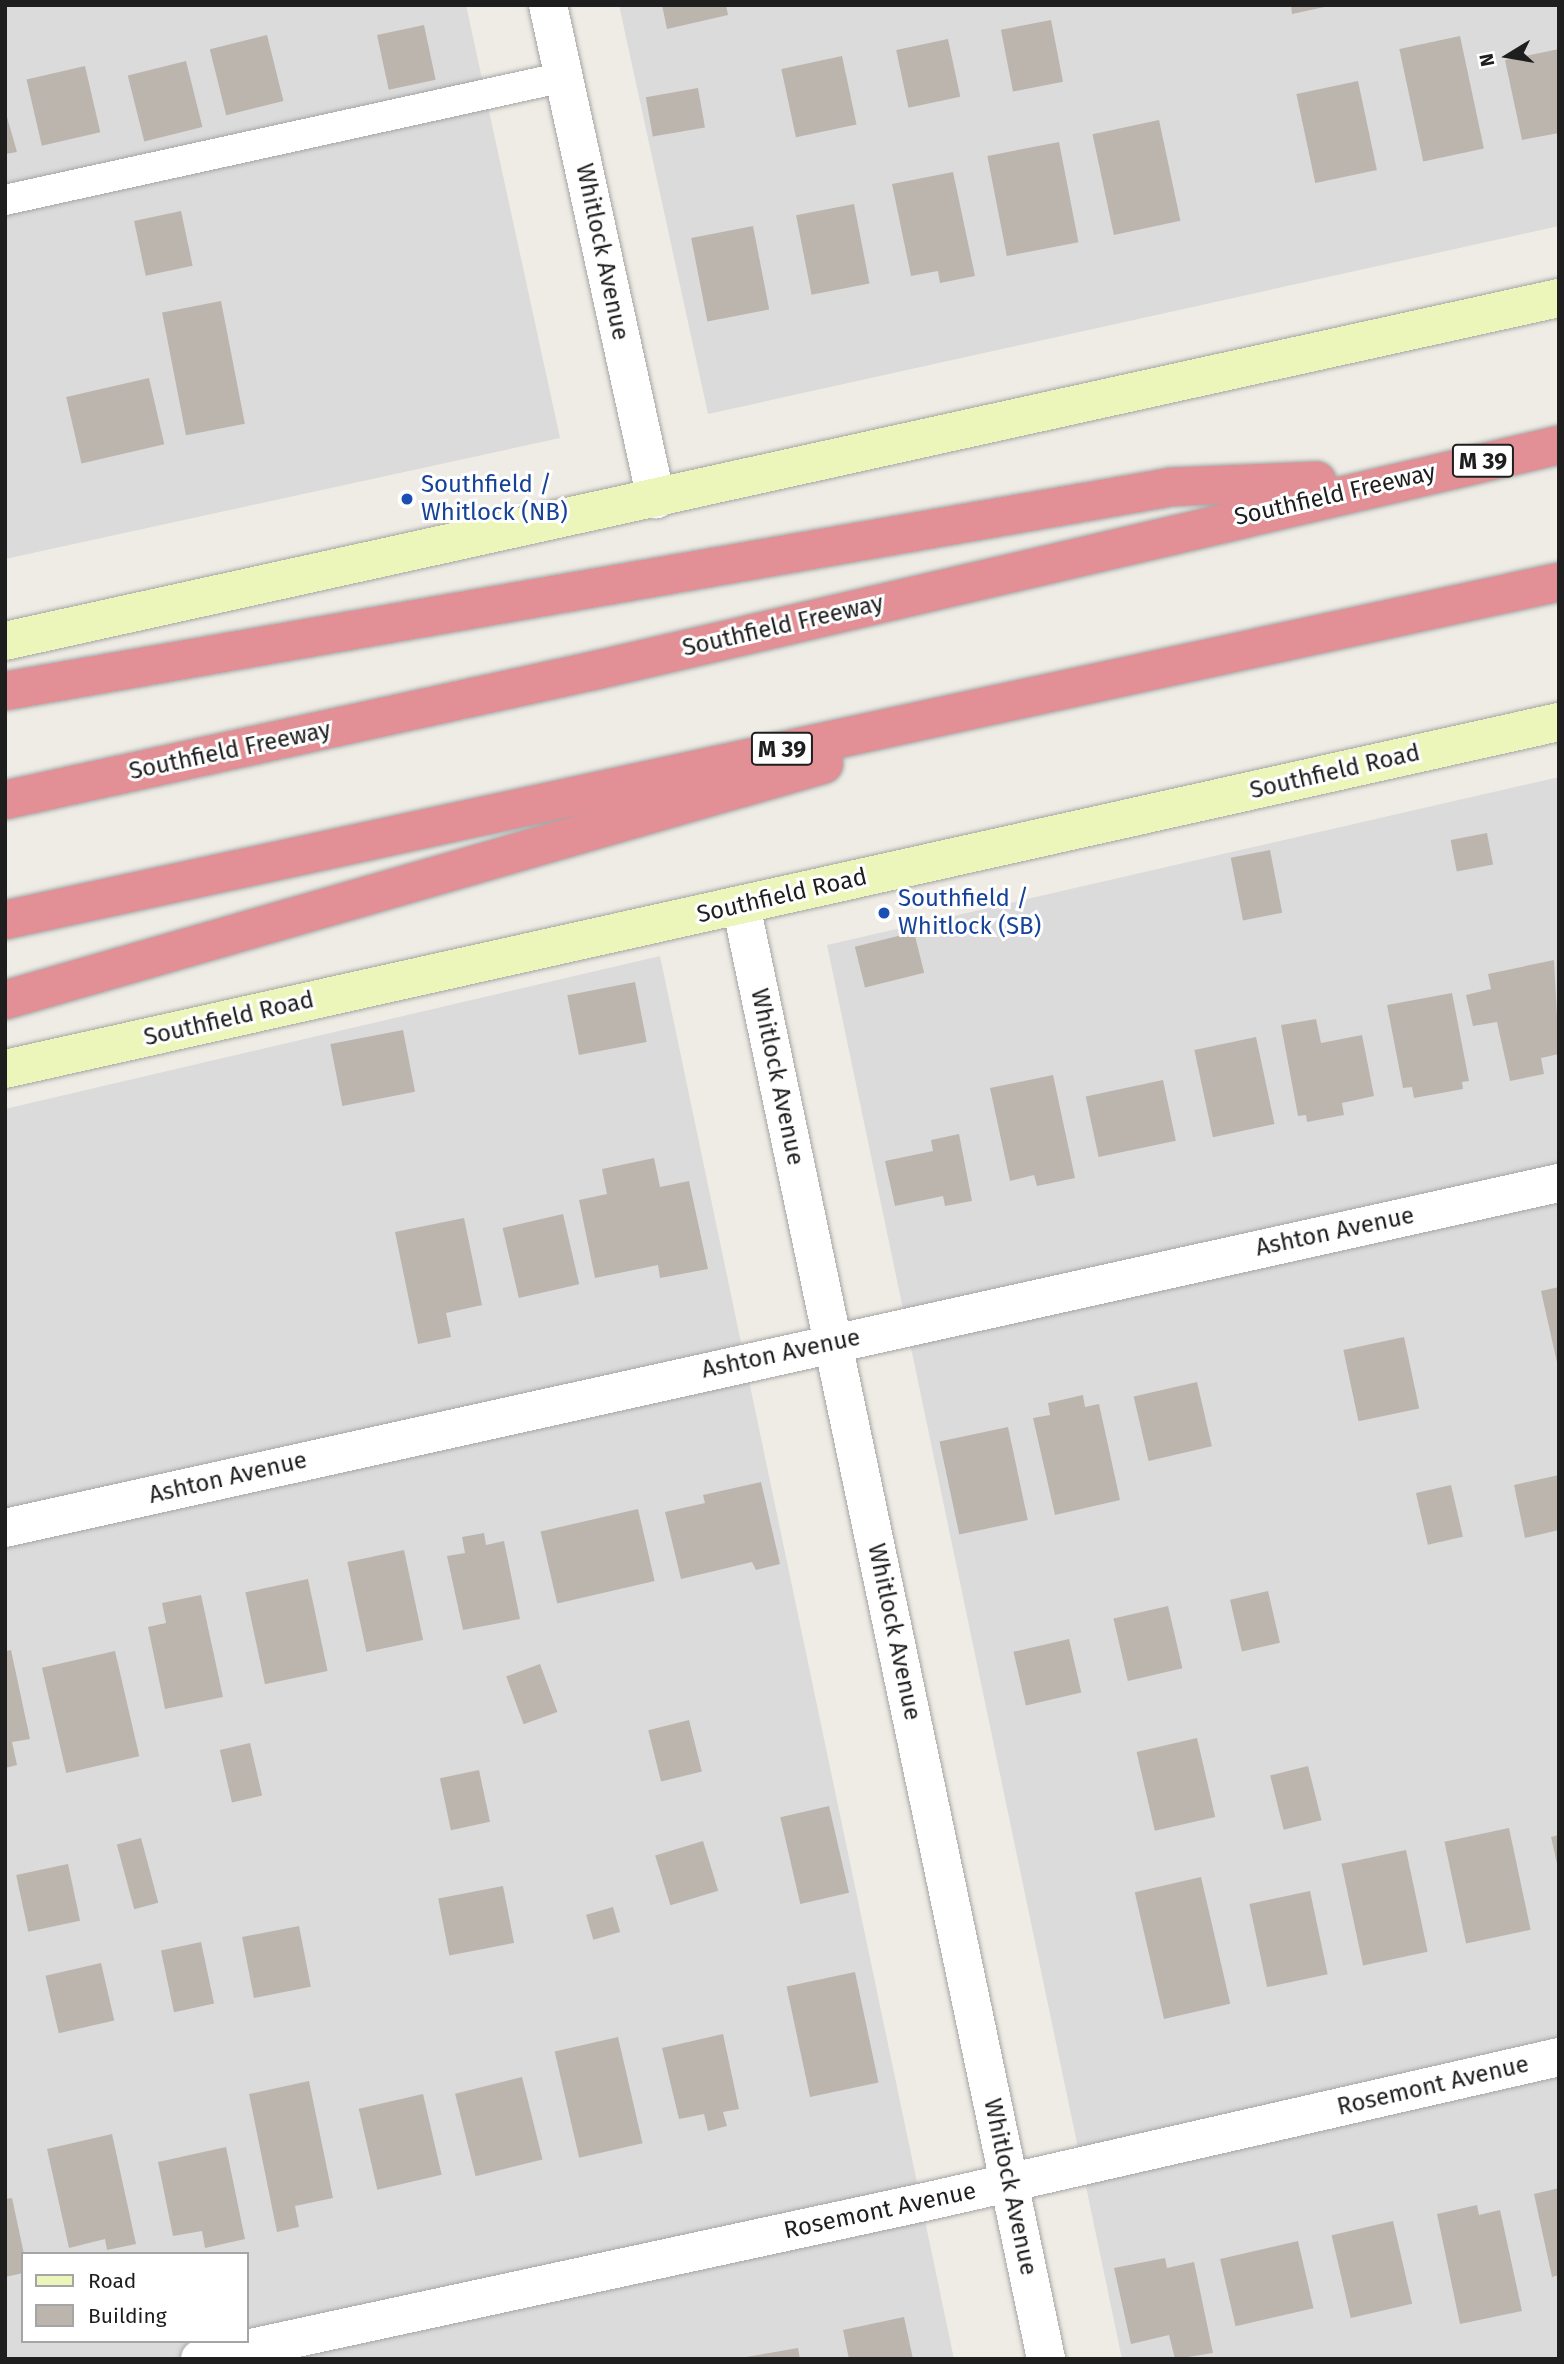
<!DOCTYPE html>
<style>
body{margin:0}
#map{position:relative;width:1564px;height:2364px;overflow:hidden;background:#efece5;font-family:"Fira Sans",sans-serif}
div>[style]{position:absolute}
.residential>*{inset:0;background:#dcdbdb}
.building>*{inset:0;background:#bbb5ae;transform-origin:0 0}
.roads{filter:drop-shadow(0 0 2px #a5a5a5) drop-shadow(0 0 2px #a5a5a5)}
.service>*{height:30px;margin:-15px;padding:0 15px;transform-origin:15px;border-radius:15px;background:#fff}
.minor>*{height:38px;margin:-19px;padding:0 19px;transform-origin:19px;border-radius:19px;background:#fff}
.secondary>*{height:38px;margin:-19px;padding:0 19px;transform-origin:19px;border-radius:19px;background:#ecf6bb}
.motorway>*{height:38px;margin:-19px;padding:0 19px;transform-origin:19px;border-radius:19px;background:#e29096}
.dots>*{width:19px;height:19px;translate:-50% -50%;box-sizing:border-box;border:4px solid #fff;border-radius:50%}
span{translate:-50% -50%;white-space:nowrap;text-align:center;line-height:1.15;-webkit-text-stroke:6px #fff;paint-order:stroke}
.shield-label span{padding:2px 5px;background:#fff;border:2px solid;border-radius:5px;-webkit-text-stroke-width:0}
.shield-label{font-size:23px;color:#1e1e1e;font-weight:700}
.street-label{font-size:24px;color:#1e1e1e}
.transit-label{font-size:24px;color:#164399}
.left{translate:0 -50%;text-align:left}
.frame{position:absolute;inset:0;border:7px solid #1e1e1e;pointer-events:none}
.legend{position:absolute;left:21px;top:2252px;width:228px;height:91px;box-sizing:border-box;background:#fff;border:2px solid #a5a5a5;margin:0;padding:9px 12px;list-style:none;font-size:21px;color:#1e1e1e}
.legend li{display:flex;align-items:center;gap:14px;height:35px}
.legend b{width:35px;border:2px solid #a5a5a5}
.north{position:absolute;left:1473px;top:21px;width:70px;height:70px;-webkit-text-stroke:5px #fff;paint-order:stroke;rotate:259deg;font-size:19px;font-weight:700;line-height:28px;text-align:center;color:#1e1e1e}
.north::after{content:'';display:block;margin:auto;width:24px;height:32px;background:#1e1e1e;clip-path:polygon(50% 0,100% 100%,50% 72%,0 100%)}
</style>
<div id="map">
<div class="residential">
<i style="clip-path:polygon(5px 5px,466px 5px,560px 438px,5px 559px)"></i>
<i style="clip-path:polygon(619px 5px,1559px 5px,1559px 226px,708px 414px)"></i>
<i style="clip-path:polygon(1559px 777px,1559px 2359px,1122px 2359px,827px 945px)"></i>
<i style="clip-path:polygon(evenodd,660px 956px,954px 2359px,5px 2359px,5px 1109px,660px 956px,23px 2254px,247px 2254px,247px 2341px,23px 2341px,23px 2254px)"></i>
</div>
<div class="building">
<i style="clip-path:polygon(662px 5px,726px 5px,728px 15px,667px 29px)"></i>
<i style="clip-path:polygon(1291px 5px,1329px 5px,1329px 6px,1292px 14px)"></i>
<i style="left:1051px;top:20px;width:63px;height:51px;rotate:79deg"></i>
<i style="left:424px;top:25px;width:56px;height:48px;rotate:78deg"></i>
<i style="left:267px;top:35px;width:68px;height:59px;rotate:76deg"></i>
<i style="left:1460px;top:36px;width:115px;height:62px;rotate:78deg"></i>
<i style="left:948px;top:39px;width:59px;height:53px;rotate:78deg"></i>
<i style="clip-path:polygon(1559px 49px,1559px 133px,1522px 140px,1505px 60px)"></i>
<i style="left:842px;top:56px;width:70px;height:62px;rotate:78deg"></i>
<i style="left:186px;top:61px;width:68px;height:60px;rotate:76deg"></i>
<i style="left:85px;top:66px;width:68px;height:60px;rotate:77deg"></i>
<i style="left:1358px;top:81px;width:91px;height:63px;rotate:78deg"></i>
<i style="left:698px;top:88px;width:40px;height:53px;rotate:80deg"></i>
<i style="clip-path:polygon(5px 110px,17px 152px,5px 154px)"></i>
<i style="left:1159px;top:120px;width:103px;height:68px;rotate:78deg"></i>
<i style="left:1059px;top:142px;width:102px;height:73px;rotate:79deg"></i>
<i style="clip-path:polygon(953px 172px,975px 276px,940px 283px,938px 271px,911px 276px,892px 184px)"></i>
<i style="left:854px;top:204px;width:81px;height:59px;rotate:79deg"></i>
<i style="left:181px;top:211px;width:56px;height:48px;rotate:78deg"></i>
<i style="left:753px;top:226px;width:85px;height:63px;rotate:79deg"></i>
<i style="left:221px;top:301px;width:125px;height:60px;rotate:79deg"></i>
<i style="left:149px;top:378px;width:68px;height:85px;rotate:77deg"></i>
<i style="left:1487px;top:833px;width:32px;height:37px;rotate:79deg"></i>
<i style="left:1270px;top:850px;width:64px;height:40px;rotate:79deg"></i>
<i style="left:914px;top:932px;width:42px;height:61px;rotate:76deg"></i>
<i style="clip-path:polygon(1554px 960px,1559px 1054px,1541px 1058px,1544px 1074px,1510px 1081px,1497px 1022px,1473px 1026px,1466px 995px,1491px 989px,1488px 974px)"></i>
<i style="left:635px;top:982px;width:61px;height:69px;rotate:79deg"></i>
<i style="clip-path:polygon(1452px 993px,1469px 1081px,1462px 1082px,1463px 1089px,1414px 1098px,1412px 1087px,1403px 1088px,1387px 1005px)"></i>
<i style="clip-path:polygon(1316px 1019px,1321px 1043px,1362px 1035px,1374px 1096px,1342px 1103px,1344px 1115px,1307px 1122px,1306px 1115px,1298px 1116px,1281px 1025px)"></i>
<i style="left:403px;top:1030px;width:63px;height:74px;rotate:79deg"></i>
<i style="left:1256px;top:1037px;width:89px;height:63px;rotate:78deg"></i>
<i style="clip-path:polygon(1053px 1075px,1075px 1178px,1037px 1186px,1034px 1175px,1010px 1181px,990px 1088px)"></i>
<i style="left:1163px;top:1080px;width:62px;height:79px;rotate:78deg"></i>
<i style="clip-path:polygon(959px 1134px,972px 1201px,945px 1206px,943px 1196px,895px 1206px,885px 1161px,933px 1151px,931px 1140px)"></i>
<i style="clip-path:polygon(654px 1158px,660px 1187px,689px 1181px,708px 1269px,660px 1278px,658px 1265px,595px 1278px,579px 1200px,607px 1194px,602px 1169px)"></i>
<i style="left:563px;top:1214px;width:72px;height:62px;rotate:77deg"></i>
<i style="clip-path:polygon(464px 1218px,482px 1305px,446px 1313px,451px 1337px,418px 1344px,395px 1232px)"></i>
<i style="clip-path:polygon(1559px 1287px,1559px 1367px,1558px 1367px,1541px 1291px)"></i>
<i style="left:1404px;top:1337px;width:73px;height:62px;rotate:78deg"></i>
<i style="left:1197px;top:1382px;width:66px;height:65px;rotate:77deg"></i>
<i style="clip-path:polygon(1083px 1395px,1085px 1407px,1099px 1404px,1120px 1500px,1055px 1515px,1033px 1418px,1050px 1415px,1048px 1403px)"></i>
<i style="left:1008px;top:1427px;width:95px;height:70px;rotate:78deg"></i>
<i style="clip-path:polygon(1559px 1475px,1559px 1530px,1525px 1538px,1514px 1485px)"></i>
<i style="clip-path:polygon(761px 1482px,780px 1564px,756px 1570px,752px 1562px,681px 1579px,665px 1512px,705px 1503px,703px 1495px)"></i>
<i style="left:1451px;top:1485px;width:53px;height:36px;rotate:77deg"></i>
<i style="left:638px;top:1509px;width:74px;height:100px;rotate:77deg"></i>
<i style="clip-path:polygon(484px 1533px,486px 1545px,504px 1541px,520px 1619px,463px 1630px,447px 1556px,465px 1553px,462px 1537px)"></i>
<i style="left:404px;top:1550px;width:92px;height:58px;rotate:78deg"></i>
<i style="left:308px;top:1579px;width:94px;height:64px;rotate:78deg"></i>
<i style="left:1268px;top:1591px;width:53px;height:39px;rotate:77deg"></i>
<i style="clip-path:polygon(201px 1595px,223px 1697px,165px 1709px,148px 1627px,166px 1623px,162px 1603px)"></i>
<i style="left:1168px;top:1606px;width:64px;height:56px;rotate:77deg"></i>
<i style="left:1069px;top:1639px;width:55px;height:57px;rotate:77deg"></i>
<i style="clip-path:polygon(11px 1650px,30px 1739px,12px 1742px,17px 1765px,5px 1768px,5px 1651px)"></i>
<i style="left:115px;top:1651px;width:108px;height:75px;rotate:77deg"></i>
<i style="left:540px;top:1664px;width:51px;height:36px;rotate:70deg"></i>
<i style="left:689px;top:1720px;width:53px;height:42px;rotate:76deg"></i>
<i style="left:1197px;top:1738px;width:81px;height:62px;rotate:77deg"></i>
<i style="left:250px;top:1743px;width:54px;height:31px;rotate:77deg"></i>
<i style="left:1308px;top:1766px;width:56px;height:39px;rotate:76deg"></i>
<i style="left:479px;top:1770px;width:53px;height:40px;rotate:78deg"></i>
<i style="left:829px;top:1806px;width:89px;height:50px;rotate:77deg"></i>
<i style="left:1509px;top:1828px;width:104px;height:66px;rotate:78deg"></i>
<i style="clip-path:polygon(1559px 1835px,1559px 1868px,1558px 1868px,1551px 1837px)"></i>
<i style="left:141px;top:1838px;width:67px;height:25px;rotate:75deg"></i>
<i style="left:703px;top:1841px;width:52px;height:50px;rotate:73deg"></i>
<i style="left:1406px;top:1850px;width:104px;height:66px;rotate:78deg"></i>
<i style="left:68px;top:1864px;width:58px;height:53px;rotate:78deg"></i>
<i style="left:1201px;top:1877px;width:130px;height:68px;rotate:77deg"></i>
<i style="left:503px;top:1886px;width:58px;height:66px;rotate:79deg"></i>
<i style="left:1310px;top:1891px;width:85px;height:62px;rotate:78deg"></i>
<i style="left:613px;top:1907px;width:26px;height:28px;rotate:74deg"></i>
<i style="left:299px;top:1926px;width:62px;height:58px;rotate:79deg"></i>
<i style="left:201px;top:1942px;width:63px;height:41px;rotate:78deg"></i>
<i style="left:101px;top:1963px;width:59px;height:57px;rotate:77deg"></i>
<i style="left:855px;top:1972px;width:113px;height:70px;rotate:78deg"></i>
<i style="clip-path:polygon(723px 2034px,739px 2109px,723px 2112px,727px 2126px,708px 2131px,704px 2114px,679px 2119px,662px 2048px)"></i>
<i style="left:618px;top:2037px;width:109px;height:65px;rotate:77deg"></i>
<i style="left:522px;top:2077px;width:85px;height:69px;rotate:76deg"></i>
<i style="clip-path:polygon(309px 2081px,333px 2198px,295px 2206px,299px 2227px,277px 2232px,249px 2094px)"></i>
<i style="left:423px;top:2094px;width:83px;height:66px;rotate:77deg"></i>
<i style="clip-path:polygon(112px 2134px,136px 2244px,107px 2250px,105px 2239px,69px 2248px,47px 2149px)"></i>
<i style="clip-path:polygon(226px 2147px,245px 2239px,205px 2248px,202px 2231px,173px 2236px,158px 2162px)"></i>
<i style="clip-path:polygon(1559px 2188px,1559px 2275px,1552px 2277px,1534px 2194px)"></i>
<i style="clip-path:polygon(12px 2198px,24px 2254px,23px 2273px,5px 2277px,5px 2199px)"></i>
<i style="clip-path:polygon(1477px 2205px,1479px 2215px,1500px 2210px,1522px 2311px,1460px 2324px,1437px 2214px)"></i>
<i style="left:1393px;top:2221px;width:85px;height:63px;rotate:77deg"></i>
<i style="left:1298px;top:2241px;width:69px;height:80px;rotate:77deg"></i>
<i style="clip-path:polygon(1165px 2258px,1167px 2268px,1194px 2262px,1213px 2353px,1175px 2359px,1169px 2335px,1131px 2344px,1114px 2268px)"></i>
<i style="clip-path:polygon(904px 2317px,913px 2359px,849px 2359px,843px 2330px)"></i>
<i style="clip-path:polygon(798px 2348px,800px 2359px,746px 2359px,746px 2357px)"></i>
</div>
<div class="roads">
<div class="service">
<i style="left:5px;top:200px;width:572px;rotate:-12.41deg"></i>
</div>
<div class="minor">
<i style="left:548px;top:5px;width:506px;rotate:77.67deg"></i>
<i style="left:741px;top:905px;width:1486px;rotate:78.15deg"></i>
<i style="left:5px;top:1528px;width:1592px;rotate:-12.52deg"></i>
<i style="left:200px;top:2359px;width:755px;rotate:-12.23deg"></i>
<i style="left:938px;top:2199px;width:637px;rotate:-12.88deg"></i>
</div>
<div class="secondary">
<i style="left:5px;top:641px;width:1591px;rotate:-12.45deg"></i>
<i style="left:5px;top:1069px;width:1592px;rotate:-12.59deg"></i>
</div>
<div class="motorway">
<i style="left:5px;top:691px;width:1184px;rotate:-9.92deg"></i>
<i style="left:1171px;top:487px;width:146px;rotate:-2.4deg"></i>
<i style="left:5px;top:800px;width:606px;rotate:-12.39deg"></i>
<i style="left:597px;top:670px;width:988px;rotate:-13.16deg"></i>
<i style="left:5px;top:920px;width:1590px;rotate:-12.27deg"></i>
<i style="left:5px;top:1000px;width:852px;rotate:-16.07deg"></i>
</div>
</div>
<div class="dots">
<i style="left:407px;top:499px;background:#1a4fb4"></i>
<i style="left:884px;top:913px;background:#1a4fb4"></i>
</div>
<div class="shield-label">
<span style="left:1483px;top:461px">M 39</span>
<span style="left:782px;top:749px">M 39</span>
</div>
<div class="street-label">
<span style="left:602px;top:252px;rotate:78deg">Whitlock Avenue</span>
<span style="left:1335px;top:495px;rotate:-13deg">Southfield Freeway</span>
<span style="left:783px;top:626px;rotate:-13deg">Southfield Freeway</span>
<span style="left:230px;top:751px;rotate:-12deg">Southfield Freeway</span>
<span style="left:1335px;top:772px;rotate:-13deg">Southfield Road</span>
<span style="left:782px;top:896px;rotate:-13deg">Southfield Road</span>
<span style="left:229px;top:1019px;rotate:-13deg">Southfield Road</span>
<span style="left:777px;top:1077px;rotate:78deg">Whitlock Avenue</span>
<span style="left:1335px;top:1232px;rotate:-12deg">Ashton Avenue</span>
<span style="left:781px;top:1354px;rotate:-12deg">Ashton Avenue</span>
<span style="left:228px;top:1478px;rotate:-13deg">Ashton Avenue</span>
<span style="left:894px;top:1632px;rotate:78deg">Whitlock Avenue</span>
<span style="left:1433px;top:2086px;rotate:-13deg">Rosemont Avenue</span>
<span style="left:1010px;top:2187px;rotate:78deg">Whitlock Avenue</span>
<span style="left:880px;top:2211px;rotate:-12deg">Rosemont Avenue</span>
</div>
<div class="transit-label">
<span class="left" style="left:421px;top:499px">Southfield /<br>Whitlock (NB)</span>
<span class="left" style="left:898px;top:913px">Southfield /<br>Whitlock (SB)</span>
</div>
<div class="frame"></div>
<ul class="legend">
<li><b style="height:9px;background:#ecf6bb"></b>Road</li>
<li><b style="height:19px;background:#bbb5ae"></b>Building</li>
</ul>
<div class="north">N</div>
</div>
